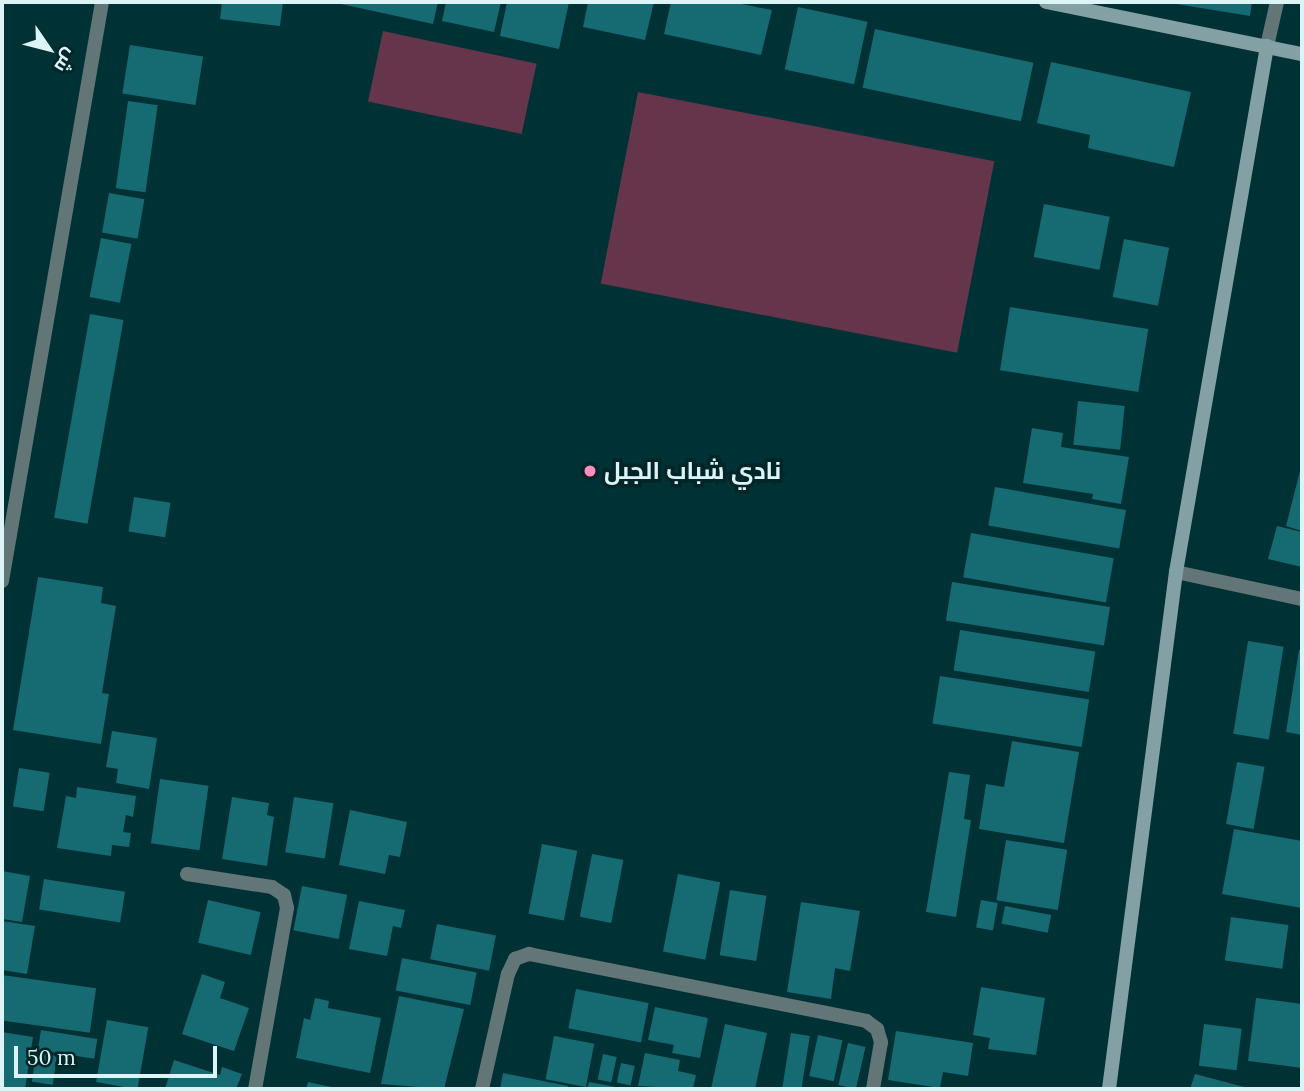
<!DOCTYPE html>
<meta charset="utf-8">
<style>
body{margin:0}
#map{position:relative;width:1304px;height:1091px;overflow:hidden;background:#003135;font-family:Lora,Cairo,serif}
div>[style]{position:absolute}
.green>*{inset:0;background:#65364b;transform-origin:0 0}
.building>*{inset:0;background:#166a71;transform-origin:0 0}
.street>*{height:14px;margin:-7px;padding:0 7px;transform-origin:7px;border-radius:7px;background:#637677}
.secondary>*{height:14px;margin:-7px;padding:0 7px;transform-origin:7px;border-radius:7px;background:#83a1a4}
.dots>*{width:19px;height:19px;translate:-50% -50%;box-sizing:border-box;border:4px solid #022528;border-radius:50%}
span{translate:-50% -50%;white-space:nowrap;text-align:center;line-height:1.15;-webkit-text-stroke:7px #022528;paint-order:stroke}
.poi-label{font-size:24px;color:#dcf4f6;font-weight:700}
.left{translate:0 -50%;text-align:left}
.frame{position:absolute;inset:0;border:4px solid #dcf4f6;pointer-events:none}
.north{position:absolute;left:14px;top:14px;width:70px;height:70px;-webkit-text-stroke:5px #022528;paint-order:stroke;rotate:125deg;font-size:19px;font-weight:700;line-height:28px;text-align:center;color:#dcf4f6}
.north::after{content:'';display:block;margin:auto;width:24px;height:32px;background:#dcf4f6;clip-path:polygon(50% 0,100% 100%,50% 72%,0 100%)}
.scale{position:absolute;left:14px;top:1046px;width:203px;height:32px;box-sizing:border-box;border:4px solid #dcf4f6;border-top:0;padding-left:9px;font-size:21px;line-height:24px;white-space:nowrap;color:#dcf4f6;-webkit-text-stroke:5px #022528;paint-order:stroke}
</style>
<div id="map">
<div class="green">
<i style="left:383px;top:31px;width:157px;height:72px;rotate:12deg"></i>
<i style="left:638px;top:92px;width:363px;height:195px;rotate:11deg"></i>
</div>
<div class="building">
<i style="clip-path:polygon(222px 2px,283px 2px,280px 26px,220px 19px)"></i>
<i style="clip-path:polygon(332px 2px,438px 2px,433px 24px)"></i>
<i style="clip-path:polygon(446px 2px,501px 2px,494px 32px,442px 21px)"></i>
<i style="clip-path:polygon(507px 2px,569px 2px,559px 49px,500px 36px)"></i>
<i style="clip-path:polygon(588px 2px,654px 2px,645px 40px,583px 27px)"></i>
<i style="clip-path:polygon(671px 2px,732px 2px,772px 10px,761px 55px,664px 34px)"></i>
<i style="clip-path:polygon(1164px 2px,1252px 2px,1250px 16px)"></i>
<i style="left:798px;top:7px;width:71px;height:64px;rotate:12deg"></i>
<i style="left:875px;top:29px;width:162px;height:60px;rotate:12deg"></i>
<i style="left:130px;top:45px;width:74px;height:49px;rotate:9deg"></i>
<i style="clip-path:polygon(1051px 62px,1191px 92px,1174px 167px,1088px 148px,1090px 135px,1037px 123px)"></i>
<i style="left:128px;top:101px;width:30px;height:88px;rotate:8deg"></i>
<i style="left:109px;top:193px;width:36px;height:40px;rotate:10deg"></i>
<i style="left:1044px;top:204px;width:67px;height:54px;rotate:11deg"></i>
<i style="left:101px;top:238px;width:31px;height:60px;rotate:11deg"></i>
<i style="left:1124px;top:239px;width:46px;height:59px;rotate:11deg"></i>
<i style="left:1010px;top:307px;width:140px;height:64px;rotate:9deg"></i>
<i style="left:90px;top:314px;width:34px;height:207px;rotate:10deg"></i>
<i style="left:1078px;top:401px;width:47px;height:44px;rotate:6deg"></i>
<i style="clip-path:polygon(1032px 428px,1063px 433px,1061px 447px,1129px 457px,1121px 504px,1092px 499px,1093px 494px,1023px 483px)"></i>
<i style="clip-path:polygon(1301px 467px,1302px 467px,1302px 531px,1286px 526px)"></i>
<i style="left:995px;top:487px;width:133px;height:39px;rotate:10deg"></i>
<i style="left:134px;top:497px;width:37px;height:35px;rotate:9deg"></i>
<i style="clip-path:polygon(1277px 526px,1302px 532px,1302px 567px,1268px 559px)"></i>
<i style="left:971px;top:533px;width:145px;height:45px;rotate:10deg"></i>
<i style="clip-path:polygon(38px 577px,103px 587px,101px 603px,116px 606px,102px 693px,109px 694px,101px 744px,13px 730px)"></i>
<i style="left:952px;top:582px;width:160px;height:39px;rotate:9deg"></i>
<i style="left:960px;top:630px;width:137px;height:41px;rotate:9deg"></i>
<i style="left:1248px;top:641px;width:36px;height:94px;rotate:9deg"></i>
<i style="clip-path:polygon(1299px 650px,1302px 650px,1302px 735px,1286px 732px)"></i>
<i style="left:940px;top:676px;width:151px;height:48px;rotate:9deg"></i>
<i style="clip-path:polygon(112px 731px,157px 738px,149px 789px,116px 783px,118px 769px,106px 767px)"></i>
<i style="clip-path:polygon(1012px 741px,1079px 752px,1064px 843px,979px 829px,986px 784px,1004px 787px)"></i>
<i style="left:1237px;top:762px;width:28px;height:63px;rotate:10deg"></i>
<i style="left:19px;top:768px;width:31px;height:39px;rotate:9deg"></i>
<i style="clip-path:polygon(949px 772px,970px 775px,964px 819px,971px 820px,956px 917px,926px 912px)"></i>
<i style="left:160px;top:779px;width:49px;height:65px;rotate:8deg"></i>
<i style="clip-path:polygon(77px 787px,136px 796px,133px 817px,126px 815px,123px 832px,131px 833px,129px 847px,112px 845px,111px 856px,57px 848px,66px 796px,76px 798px)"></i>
<i style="clip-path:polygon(232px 797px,269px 803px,267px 815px,274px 817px,267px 866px,222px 859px)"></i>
<i style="left:294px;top:797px;width:40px;height:56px;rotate:9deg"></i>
<i style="clip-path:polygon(350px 810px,407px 822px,400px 857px,389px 855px,385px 874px,339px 865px)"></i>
<i style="clip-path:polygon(1234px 829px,1302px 841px,1302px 908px,1222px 894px)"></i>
<i style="left:1006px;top:840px;width:62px;height:61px;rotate:9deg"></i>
<i style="left:542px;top:844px;width:36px;height:71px;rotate:11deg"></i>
<i style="left:592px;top:854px;width:32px;height:64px;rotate:11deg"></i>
<i style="clip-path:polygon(2px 871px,30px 876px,22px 922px,2px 919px)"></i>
<i style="left:678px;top:874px;width:43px;height:79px;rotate:11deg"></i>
<i style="left:44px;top:879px;width:82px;height:31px;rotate:9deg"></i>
<i style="left:302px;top:886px;width:46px;height:45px;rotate:11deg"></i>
<i style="left:730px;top:890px;width:37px;height:66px;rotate:9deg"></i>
<i style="left:208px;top:900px;width:54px;height:44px;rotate:13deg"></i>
<i style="left:981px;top:900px;width:17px;height:28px;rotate:10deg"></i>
<i style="clip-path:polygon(359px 901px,405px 910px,401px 928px,393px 926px,387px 956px,349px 949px)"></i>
<i style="clip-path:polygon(801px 902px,860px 911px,850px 971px,835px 968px,831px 999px,787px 992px)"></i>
<i style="left:1005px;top:906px;width:47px;height:18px;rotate:11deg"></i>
<i style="left:1231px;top:917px;width:58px;height:44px;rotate:8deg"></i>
<i style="clip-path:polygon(2px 921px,35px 926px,27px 974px,2px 970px)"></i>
<i style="left:437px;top:924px;width:60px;height:36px;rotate:11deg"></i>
<i style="left:402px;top:958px;width:76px;height:33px;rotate:11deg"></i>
<i style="clip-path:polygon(202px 974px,225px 982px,220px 998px,249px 1008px,234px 1051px,182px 1034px)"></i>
<i style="left:2px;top:975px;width:95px;height:45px;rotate:8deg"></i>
<i style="clip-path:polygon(981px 987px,1045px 998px,1036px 1055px,988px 1049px,990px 1038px,973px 1035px)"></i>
<i style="left:576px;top:989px;width:74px;height:40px;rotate:11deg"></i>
<i style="clip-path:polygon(399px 996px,464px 1009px,444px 1089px,381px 1084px)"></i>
<i style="clip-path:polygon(315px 998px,329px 1001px,328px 1008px,381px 1018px,370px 1073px,296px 1058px,304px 1018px,310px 1020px)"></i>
<i style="clip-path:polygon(1256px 998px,1302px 1004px,1302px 1068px,1248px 1061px)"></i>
<i style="clip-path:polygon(655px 1007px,708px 1018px,700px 1058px,672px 1053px,674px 1045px,648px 1040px)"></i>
<i style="left:107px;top:1020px;width:42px;height:63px;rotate:10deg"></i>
<i style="clip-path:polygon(725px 1024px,767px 1033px,755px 1089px,711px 1089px)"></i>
<i style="left:1204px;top:1024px;width:38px;height:42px;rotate:7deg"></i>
<i style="left:41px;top:1030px;width:57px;height:20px;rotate:9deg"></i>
<i style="clip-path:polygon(896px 1031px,973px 1043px,968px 1076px,943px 1072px,940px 1088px,888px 1080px)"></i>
<i style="clip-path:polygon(2px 1032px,33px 1037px,25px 1089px,2px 1089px)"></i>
<i style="left:791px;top:1033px;width:19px;height:57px;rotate:9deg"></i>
<i style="left:818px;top:1035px;width:25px;height:42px;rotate:12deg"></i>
<i style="left:554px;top:1036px;width:41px;height:44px;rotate:11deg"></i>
<i style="left:848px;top:1043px;width:18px;height:43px;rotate:13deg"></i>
<i style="left:36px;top:1053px;width:21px;height:29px;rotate:8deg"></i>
<i style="clip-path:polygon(645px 1053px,680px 1060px,678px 1071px,696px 1075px,693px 1089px,638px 1086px)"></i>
<i style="left:603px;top:1054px;width:14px;height:26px;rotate:12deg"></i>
<i style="clip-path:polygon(174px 1060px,220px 1075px,222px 1067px,242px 1074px,236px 1089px,165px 1089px)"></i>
<i style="left:621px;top:1063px;width:14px;height:20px;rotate:12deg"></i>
<i style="clip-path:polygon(503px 1073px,568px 1086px,567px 1089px,500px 1089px)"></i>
<i style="clip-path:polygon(1195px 1074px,1248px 1088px,1248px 1089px,1190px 1089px)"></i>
<i style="clip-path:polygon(308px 1082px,336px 1088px,336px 1089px,306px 1089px)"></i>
<i style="clip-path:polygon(589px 1082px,621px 1088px,621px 1089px,587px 1089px)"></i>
</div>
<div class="street">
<i style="left:1267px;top:46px;width:45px;rotate:-77.2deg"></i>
<i style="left:1176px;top:572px;width:129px;rotate:12.1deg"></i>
<i style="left:2px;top:581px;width:588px;rotate:-80.2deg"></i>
<i style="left:187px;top:874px;width:86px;rotate:8.7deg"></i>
<i style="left:272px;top:887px;width:14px;rotate:34deg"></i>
<i style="left:284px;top:895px;width:13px;rotate:77deg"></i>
<i style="left:287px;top:908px;width:184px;rotate:100deg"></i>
<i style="left:482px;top:1089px;width:118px;rotate:-77.3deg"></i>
<i style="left:508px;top:974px;width:17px;rotate:-65deg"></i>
<i style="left:515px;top:959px;width:15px;rotate:-20deg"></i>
<i style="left:529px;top:954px;width:344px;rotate:11.2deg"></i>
<i style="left:866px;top:1021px;width:14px;rotate:36deg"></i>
<i style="left:877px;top:1029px;width:14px;rotate:73deg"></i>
<i style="left:881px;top:1042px;width:48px;rotate:99.7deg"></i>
</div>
<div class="secondary">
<i style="left:1046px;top:2px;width:261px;rotate:11.5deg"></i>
<i style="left:1109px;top:1089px;width:521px;rotate:-82.62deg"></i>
<i style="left:1176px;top:572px;width:534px;rotate:-80.18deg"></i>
</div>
<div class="dots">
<i style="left:590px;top:471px;background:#fd8ebf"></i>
</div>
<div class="poi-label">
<span class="left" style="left:604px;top:471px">نادي شباب الجبل</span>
</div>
<div class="frame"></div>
<div class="north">ش</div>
<div class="scale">50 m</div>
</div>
